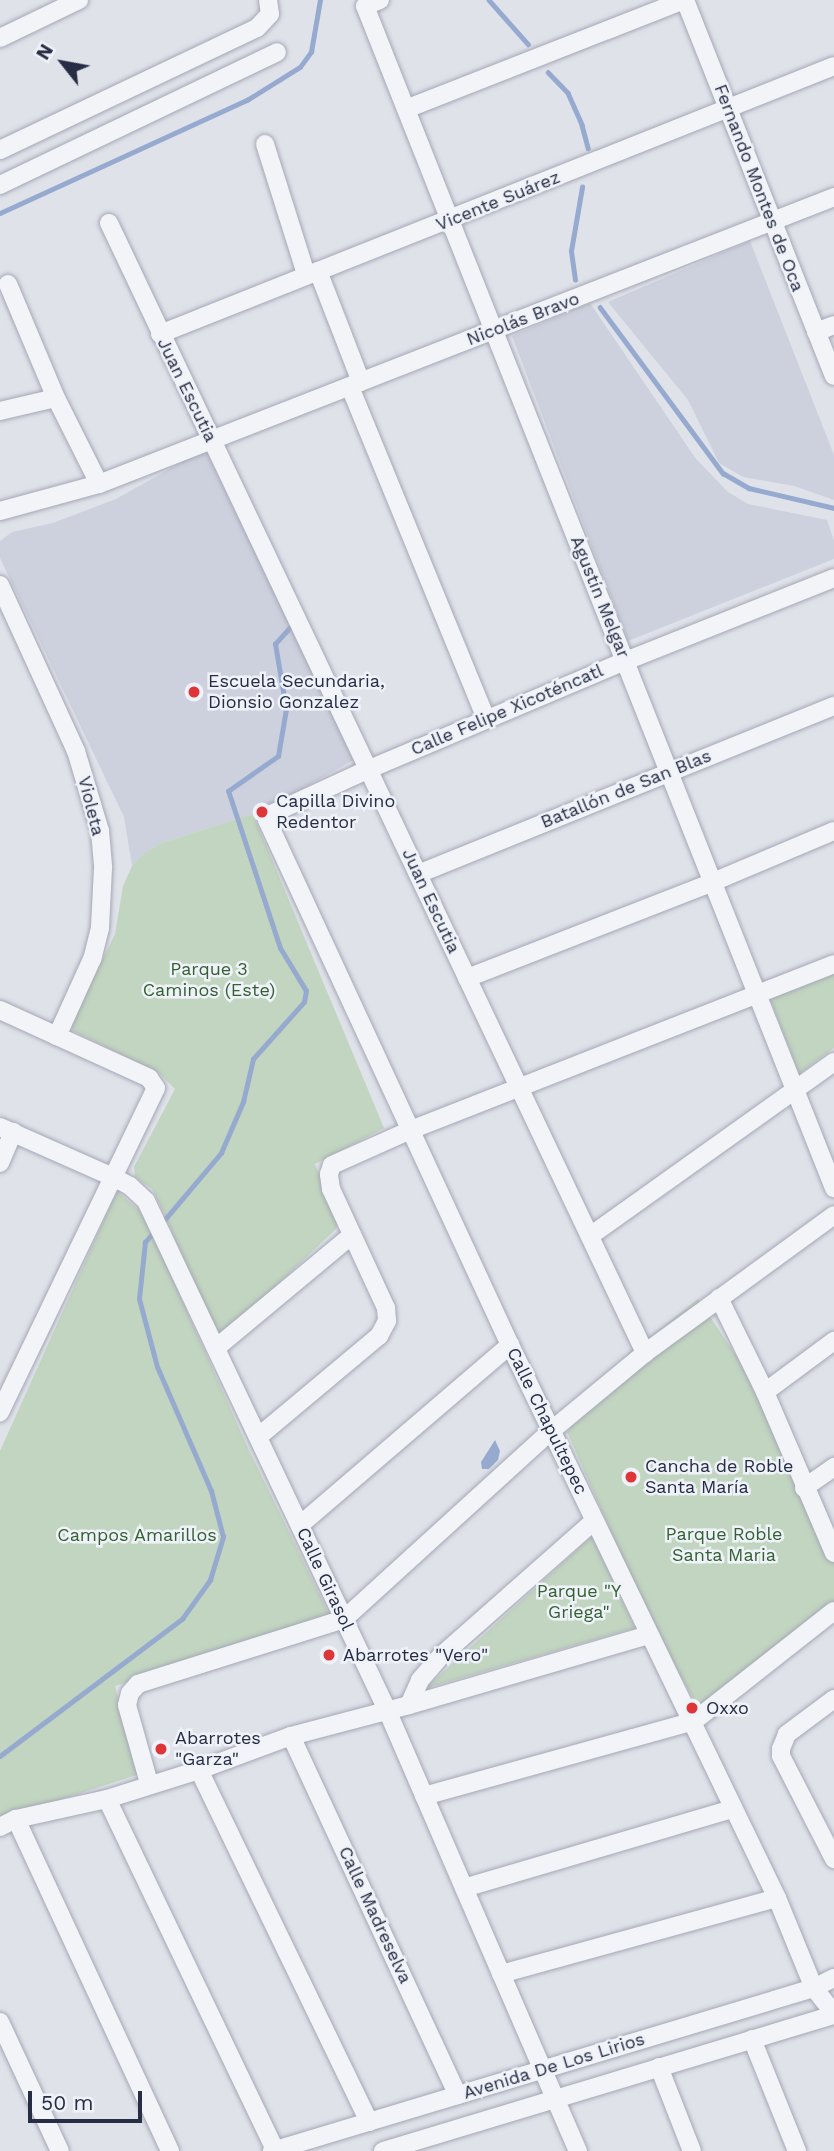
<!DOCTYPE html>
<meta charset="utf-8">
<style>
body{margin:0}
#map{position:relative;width:834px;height:2151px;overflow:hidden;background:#e0e2ea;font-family:"Work Sans",sans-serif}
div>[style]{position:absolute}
.built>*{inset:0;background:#cdd1dd}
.green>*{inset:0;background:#c2d5c0}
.water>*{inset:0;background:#96aacf}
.stream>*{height:4.5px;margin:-2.25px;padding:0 2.25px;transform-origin:2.25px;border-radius:2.25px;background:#96aacf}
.roads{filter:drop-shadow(0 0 2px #a4a8b5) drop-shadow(0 0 2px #a4a8b5)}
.street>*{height:18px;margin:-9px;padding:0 9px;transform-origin:9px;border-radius:9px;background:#f3f4f8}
.dots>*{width:19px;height:19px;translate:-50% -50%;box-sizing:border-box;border:4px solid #eff2f8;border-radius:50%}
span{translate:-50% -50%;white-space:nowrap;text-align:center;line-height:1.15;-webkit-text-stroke:5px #eff2f8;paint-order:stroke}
.street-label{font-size:18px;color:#262d44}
.poi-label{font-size:18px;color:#262d44}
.left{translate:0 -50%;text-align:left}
.park-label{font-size:18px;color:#346132}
.north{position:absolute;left:28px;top:28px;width:70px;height:70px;-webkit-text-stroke:5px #eff2f8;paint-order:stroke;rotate:301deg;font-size:19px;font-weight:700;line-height:28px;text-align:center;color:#262d44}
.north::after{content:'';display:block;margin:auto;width:24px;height:32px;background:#262d44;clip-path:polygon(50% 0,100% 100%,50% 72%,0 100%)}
.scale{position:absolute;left:28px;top:2091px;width:114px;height:32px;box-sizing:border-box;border:4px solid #262d44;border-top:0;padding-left:9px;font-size:21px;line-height:24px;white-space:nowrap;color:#262d44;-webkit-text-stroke:5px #eff2f8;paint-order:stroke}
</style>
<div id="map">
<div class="built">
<i style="clip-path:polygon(750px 241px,834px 455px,834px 500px,794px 486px,743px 477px,719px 463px,688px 400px,608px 302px)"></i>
<i style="clip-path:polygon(590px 303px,696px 459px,728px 492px,748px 504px,827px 520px,834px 541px,834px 559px,628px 641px,512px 336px)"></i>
<i style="clip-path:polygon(205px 449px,355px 759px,263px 811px,162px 843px,144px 853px,132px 866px,124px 817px,0 558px,0 541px,12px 532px,53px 523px,116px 499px)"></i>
</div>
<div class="green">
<i style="clip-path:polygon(253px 814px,384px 1128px,315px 1164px,338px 1220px,336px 1229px,219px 1340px,163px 1211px,152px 1189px,135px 1177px,134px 1167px,175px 1089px,159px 1073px,73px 1031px,71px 1023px,115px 934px,123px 886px,132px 866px,144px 853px,162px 843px)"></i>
<i style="clip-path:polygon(834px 973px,834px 1048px,799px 1074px,770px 999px)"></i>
<i style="clip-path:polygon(117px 1191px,139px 1210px,157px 1244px,248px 1448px,331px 1618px,115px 1686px,140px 1774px,0 1819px,0 1451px)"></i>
<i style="clip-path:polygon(698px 1299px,762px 1394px,834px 1554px,834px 1612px,698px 1707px,656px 1633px,567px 1432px,628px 1354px)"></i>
<i style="clip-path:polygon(592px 1536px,635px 1628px,426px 1688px)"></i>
</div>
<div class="water">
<i style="clip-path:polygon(495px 1440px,500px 1451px,498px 1460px,489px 1469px,482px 1469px,481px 1462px)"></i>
</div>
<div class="stream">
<i style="left:489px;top:0;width:59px;rotate:48.4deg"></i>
<i style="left:548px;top:72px;width:29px;rotate:46deg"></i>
<i style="left:568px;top:93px;width:35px;rotate:66deg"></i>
<i style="left:582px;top:125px;width:24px;rotate:75deg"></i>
<i style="left:0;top:213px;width:272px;rotate:-24.6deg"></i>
<i style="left:247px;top:100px;width:62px;rotate:-31.9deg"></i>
<i style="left:300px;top:67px;width:19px;rotate:-54deg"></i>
<i style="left:311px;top:52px;width:53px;rotate:-80.2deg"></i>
<i style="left:575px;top:280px;width:29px;rotate:-98deg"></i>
<i style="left:571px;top:251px;width:65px;rotate:-80.2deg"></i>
<i style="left:600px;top:307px;width:207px;rotate:53.5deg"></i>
<i style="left:723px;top:473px;width:30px;rotate:30deg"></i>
<i style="left:749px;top:488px;width:87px;rotate:13.2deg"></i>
<i style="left:161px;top:1224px;width:93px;rotate:-49.8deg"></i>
<i style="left:221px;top:1153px;width:56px;rotate:-66.7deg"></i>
<i style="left:243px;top:1102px;width:44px;rotate:-76.9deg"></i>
<i style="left:253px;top:1059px;width:76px;rotate:-48.2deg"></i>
<i style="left:304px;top:1002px;width:11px;rotate:-80deg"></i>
<i style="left:306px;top:991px;width:50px;rotate:-121.2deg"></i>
<i style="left:280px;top:948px;width:165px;rotate:-108.3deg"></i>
<i style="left:228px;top:791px;width:61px;rotate:-35deg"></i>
<i style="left:278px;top:756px;width:48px;rotate:-80.3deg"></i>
<i style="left:286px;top:709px;width:66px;rotate:-99.6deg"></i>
<i style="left:275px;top:644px;width:25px;rotate:-48deg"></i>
<i style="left:0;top:1756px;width:228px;rotate:-37deg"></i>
<i style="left:182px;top:1619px;width:48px;rotate:-54.3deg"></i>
<i style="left:210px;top:1580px;width:45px;rotate:-73.2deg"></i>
<i style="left:223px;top:1537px;width:48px;rotate:-104.6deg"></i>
<i style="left:211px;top:1491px;width:135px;rotate:-113.5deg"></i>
<i style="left:157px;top:1367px;width:70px;rotate:-104.8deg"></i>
<i style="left:139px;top:1299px;width:57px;rotate:-84deg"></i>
<i style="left:145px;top:1242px;width:15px;rotate:-48deg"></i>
</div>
<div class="roads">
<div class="street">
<i style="left:380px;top:0;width:16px;rotate:158deg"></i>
<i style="left:365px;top:6px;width:1272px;rotate:68.36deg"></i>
<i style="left:685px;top:0;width:404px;rotate:68.4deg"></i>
<i style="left:0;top:38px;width:88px;rotate:-25.7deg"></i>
<i style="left:406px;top:109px;width:299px;rotate:-21.4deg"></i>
<i style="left:265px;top:144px;width:136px;rotate:72.5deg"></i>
<i style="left:0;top:150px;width:284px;rotate:-25.4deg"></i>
<i style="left:257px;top:28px;width:19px;rotate:-47deg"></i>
<i style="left:270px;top:14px;width:14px;rotate:-98deg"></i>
<i style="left:0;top:185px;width:307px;rotate:-25.6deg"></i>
<i style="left:109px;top:223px;width:1251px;rotate:64.62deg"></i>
<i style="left:318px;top:271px;width:119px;rotate:68.8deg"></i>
<i style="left:8px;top:284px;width:124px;rotate:67.2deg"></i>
<i style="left:56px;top:398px;width:96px;rotate:63.4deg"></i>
<i style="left:816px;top:332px;width:19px;rotate:-21deg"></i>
<i style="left:160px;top:334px;width:725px;rotate:-21.68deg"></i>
<i style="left:350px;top:387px;width:359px;rotate:67.7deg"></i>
<i style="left:0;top:411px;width:57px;rotate:-13.1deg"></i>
<i style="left:0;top:511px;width:103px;rotate:-15.3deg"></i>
<i style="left:99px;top:484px;width:789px;rotate:-21.33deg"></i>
<i style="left:834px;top:578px;width:225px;rotate:158.3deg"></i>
<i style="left:625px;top:661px;width:278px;rotate:157.1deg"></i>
<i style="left:369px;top:769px;width:108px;rotate:155.3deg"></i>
<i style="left:271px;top:814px;width:7px;rotate:124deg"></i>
<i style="left:267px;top:820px;width:579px;rotate:65.16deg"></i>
<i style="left:510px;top:1345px;width:614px;rotate:64.23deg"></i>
<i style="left:777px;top:1898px;width:97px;rotate:67.7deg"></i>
<i style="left:814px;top:1988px;width:33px;rotate:52deg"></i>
<i style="left:0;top:585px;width:183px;rotate:65.4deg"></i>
<i style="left:76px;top:751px;width:84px;rotate:73.3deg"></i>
<i style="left:100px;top:831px;width:37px;rotate:85deg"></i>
<i style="left:103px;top:868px;width:60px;rotate:92.9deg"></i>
<i style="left:100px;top:928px;width:32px;rotate:104deg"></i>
<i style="left:92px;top:959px;width:85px;rotate:114.4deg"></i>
<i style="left:418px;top:874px;width:449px;rotate:-22deg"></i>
<i style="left:467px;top:978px;width:264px;rotate:-21.3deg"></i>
<i style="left:713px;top:882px;width:131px;rotate:-22.9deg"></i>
<i style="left:0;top:1010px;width:164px;rotate:24.5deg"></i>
<i style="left:149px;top:1078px;width:12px;rotate:55deg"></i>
<i style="left:156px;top:1088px;width:360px;rotate:115.7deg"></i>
<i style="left:0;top:1127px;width:124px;rotate:23.9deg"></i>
<i style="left:113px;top:1177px;width:19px;rotate:28deg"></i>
<i style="left:130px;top:1186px;width:22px;rotate:43deg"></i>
<i style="left:146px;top:1201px;width:563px;rotate:64.66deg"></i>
<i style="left:387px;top:1710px;width:481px;rotate:66.6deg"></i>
<i style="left:0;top:1163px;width:34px;rotate:-67deg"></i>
<i style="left:590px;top:1236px;width:300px;rotate:-35.5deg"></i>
<i style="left:719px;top:1298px;width:105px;rotate:63.9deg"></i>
<i style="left:765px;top:1392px;width:175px;rotate:66.8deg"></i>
<i style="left:216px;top:1348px;width:177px;rotate:-39.7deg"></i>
<i style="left:765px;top:1392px;width:86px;rotate:-36.5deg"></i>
<i style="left:258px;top:1437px;width:158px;rotate:-39.9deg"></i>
<i style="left:379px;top:1336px;width:17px;rotate:-62deg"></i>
<i style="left:387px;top:1321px;width:13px;rotate:-94deg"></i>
<i style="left:386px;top:1308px;width:131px;rotate:-114.8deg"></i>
<i style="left:331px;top:1189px;width:15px;rotate:-98deg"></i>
<i style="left:329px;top:1174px;width:9px;rotate:-72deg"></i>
<i style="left:332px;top:1165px;width:89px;rotate:-24deg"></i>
<i style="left:413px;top:1129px;width:452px;rotate:-21.4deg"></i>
<i style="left:804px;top:1488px;width:37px;rotate:-35deg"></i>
<i style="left:300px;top:1525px;width:277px;rotate:-40.6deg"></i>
<i style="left:834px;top:1699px;width:59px;rotate:143.3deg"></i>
<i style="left:787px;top:1734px;width:16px;rotate:112deg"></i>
<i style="left:781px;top:1749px;width:7px;rotate:90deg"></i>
<i style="left:781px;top:1756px;width:116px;rotate:62.8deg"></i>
<i style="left:409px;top:1705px;width:27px;rotate:-66deg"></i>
<i style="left:420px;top:1680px;width:33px;rotate:-49deg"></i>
<i style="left:442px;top:1655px;width:203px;rotate:-41.4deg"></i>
<i style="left:291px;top:1736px;width:396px;rotate:65.1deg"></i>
<i style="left:199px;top:1770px;width:391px;rotate:64.2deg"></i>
<i style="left:149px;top:1783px;width:81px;rotate:-105.8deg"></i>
<i style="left:127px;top:1705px;width:12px;rotate:-76deg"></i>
<i style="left:130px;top:1693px;width:12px;rotate:-48deg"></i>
<i style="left:138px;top:1684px;width:216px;rotate:-17.5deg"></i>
<i style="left:344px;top:1619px;width:281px;rotate:-42.3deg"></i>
<i style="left:552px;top:1430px;width:121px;rotate:-39.6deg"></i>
<i style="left:645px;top:1353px;width:234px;rotate:-36.1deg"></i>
<i style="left:424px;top:1796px;width:280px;rotate:-15.5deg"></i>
<i style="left:694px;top:1721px;width:178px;rotate:-38.2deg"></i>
<i style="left:107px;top:1799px;width:389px;rotate:64.4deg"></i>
<i style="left:16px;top:1819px;width:366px;rotate:65.1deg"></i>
<i style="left:0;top:1827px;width:18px;rotate:-27deg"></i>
<i style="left:16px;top:1819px;width:93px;rotate:-12.4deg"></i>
<i style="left:107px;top:1799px;width:96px;rotate:-17.5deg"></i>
<i style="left:199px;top:1770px;width:98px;rotate:-20.3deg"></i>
<i style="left:291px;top:1736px;width:122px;rotate:-14.7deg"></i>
<i style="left:409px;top:1705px;width:249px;rotate:-16.3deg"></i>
<i style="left:464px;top:1888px;width:279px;rotate:-16.4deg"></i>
<i style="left:501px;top:1974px;width:286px;rotate:-15.4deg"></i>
<i style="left:0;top:2022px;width:142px;rotate:65.1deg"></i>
<i style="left:752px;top:2039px;width:121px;rotate:68.1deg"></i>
<i style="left:659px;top:2067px;width:90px;rotate:68.6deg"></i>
<i style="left:272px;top:2151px;width:566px;rotate:-16.74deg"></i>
<i style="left:814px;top:1988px;width:22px;rotate:-27deg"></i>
<i style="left:383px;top:2151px;width:471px;rotate:-16.8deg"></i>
</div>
</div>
<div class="dots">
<i style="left:194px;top:692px;background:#de3638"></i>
<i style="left:262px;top:812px;background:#de3638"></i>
<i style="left:631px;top:1477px;background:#de3638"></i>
<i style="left:329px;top:1655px;background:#de3638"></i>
<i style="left:692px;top:1708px;background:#de3638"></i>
<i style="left:161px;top:1749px;background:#de3638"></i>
</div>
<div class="street-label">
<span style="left:759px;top:188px;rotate:69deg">Fernando Montes de Oca</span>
<span style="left:498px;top:201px;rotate:-22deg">Vicente Suárez</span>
<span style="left:523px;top:319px;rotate:-21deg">Nicolás Bravo</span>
<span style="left:187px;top:390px;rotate:64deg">Juan Escutia</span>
<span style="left:600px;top:597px;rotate:68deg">Agustín Melgar</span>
<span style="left:507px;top:710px;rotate:-23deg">Calle Felipe Xicoténcatl</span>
<span style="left:626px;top:789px;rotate:-22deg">Batallón de San Blas</span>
<span style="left:91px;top:806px;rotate:76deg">Violeta</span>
<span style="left:431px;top:901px;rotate:65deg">Juan Escutia</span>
<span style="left:547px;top:1421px;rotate:64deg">Calle Chapultepec</span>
<span style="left:325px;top:1579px;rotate:65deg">Calle Girasol</span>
<span style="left:375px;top:1915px;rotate:65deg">Calle Madreselva</span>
<span style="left:554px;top:2066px;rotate:-17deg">Avenida De Los Lirios</span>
</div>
<div class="poi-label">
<span class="left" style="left:208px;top:692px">Escuela Secundaria,<br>Dionsio Gonzalez</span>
<span class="left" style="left:276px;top:812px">Capilla Divino<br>Redentor</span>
<span class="left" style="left:645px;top:1477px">Cancha de Roble<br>Santa María</span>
<span class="left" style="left:343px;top:1655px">Abarrotes "Vero"</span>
<span class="left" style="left:706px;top:1708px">Oxxo</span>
<span class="left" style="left:175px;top:1749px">Abarrotes<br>"Garza"</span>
</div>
<div class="park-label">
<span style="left:209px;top:980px">Parque 3<br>Caminos (Este)</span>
<span style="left:137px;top:1535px">Campos Amarillos</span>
<span style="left:724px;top:1545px">Parque Roble<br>Santa Maria</span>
<span style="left:579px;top:1602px">Parque "Y<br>Griega"</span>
</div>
<div class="north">N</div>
<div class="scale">50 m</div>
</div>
